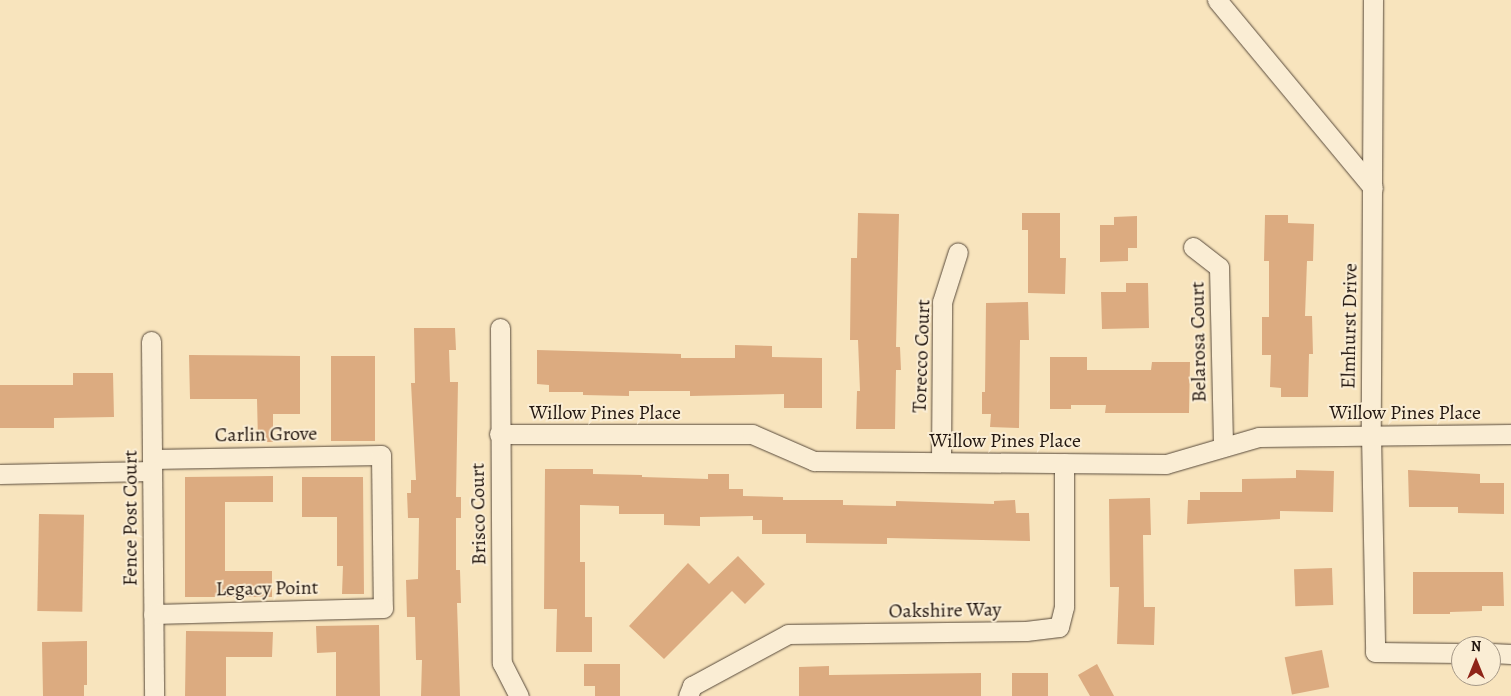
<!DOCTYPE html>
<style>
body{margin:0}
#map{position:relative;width:1511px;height:696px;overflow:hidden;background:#f8e4bd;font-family:Alegreya,serif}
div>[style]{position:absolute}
.building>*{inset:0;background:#dcab80;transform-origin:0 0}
.roads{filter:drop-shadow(0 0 1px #584a3b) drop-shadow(0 0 1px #584a3b)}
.minor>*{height:19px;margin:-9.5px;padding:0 9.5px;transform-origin:9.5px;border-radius:9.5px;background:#faedd4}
span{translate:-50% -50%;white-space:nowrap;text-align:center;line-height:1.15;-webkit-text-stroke:4px #faedd4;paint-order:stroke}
.street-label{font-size:20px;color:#231710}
.north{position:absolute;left:1451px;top:636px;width:50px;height:50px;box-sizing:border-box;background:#faedd4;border:1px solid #a49786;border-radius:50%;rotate:0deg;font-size:14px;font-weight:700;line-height:20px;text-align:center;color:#231710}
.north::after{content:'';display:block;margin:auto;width:18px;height:22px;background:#8f2418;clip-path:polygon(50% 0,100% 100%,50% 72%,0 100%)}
</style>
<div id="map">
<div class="building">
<i style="clip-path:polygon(858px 213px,899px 214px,896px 347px,900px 347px,901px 370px,896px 370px,895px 429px,856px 429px,857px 391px,860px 391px,858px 340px,850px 340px,851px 258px,857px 258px)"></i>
<i style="clip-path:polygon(1022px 213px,1060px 213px,1060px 258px,1066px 258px,1065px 294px,1028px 293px,1028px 230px,1022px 230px)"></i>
<i style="clip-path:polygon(1265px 215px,1288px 215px,1288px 223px,1314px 224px,1313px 261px,1307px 261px,1305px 316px,1312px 316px,1313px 354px,1309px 354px,1308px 397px,1281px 397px,1281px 388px,1270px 387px,1271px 355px,1262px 355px,1262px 317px,1269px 317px,1269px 261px,1264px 261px)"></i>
<i style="clip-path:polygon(1137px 216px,1137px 248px,1128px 248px,1128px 261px,1100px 262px,1100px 225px,1114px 225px,1114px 217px)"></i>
<i style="clip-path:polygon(1126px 283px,1148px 283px,1149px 328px,1102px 329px,1101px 292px,1126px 292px)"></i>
<i style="clip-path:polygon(1028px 302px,1029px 340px,1020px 340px,1019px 428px,990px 427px,991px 414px,982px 414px,982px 392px,985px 392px,986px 303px)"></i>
<i style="clip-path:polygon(414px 328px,455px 328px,456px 350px,449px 350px,450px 382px,458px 382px,456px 497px,461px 497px,461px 518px,456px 518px,456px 570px,460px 570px,461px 603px,457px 603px,460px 696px,421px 696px,422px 660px,416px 660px,415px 617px,407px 617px,406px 580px,418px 579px,419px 518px,408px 518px,407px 493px,411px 493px,411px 480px,416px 480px,411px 383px,415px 383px)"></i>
<i style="clip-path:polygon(735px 345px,772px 346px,772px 357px,822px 358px,822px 408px,784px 408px,784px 394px,690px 396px,690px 391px,629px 391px,629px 396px,583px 395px,583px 392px,549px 392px,549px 385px,537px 384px,537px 350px,681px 354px,681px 358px,735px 358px)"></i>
<i style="clip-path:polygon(189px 355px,300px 356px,300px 414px,273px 414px,273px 442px,258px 442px,257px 399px,190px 399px)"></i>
<i style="left:331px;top:356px;width:44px;height:85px"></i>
<i style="clip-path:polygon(1050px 357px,1087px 357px,1087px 370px,1151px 370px,1152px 362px,1190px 362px,1189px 413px,1105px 413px,1106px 405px,1071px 405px,1071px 409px,1050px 409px)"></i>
<i style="clip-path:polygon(73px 373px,113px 373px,114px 417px,54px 418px,54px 428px,0 428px,0 385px,73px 385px)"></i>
<i style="clip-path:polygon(545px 469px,593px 469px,593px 474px,642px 475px,642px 477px,708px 479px,708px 474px,729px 474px,729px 489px,743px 489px,743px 496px,783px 497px,783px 500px,843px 500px,843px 505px,896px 506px,896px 501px,994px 504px,994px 501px,1015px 500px,1016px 513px,1029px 513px,1030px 541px,887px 538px,887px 544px,806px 543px,806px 534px,762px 534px,762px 520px,753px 520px,753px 516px,700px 517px,700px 526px,664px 525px,664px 514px,619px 514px,619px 506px,580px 505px,580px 562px,585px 562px,585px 617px,592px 617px,592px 652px,556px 652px,557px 609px,544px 609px)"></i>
<i style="clip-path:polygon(1296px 470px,1334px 471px,1333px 512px,1280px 511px,1280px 519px,1187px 524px,1188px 500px,1200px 500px,1200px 492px,1242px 492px,1242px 479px,1296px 478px)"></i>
<i style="clip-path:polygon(1408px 470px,1480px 474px,1480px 483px,1504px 483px,1504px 514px,1458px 513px,1458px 507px,1409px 507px)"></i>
<i style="clip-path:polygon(273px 476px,273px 502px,225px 502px,225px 571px,272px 571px,272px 597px,185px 597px,185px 477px)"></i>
<i style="clip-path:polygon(302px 477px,363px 477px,364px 594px,342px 594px,343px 566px,337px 566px,337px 517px,302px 517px)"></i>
<i style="clip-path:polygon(1150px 498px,1151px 535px,1143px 535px,1144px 607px,1155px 607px,1154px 645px,1117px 644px,1119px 587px,1110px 587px,1109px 499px)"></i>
<i style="left:39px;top:514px;width:45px;height:97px;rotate:1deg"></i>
<i style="clip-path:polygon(738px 556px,765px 584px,745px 604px,732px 591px,664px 659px,629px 626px,688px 563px,709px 584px)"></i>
<i style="left:1332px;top:568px;width:37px;height:38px;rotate:88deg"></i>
<i style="clip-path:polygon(1413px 572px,1503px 572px,1504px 606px,1482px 606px,1482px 611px,1450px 612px,1450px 614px,1413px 614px)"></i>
<i style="clip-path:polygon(379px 625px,380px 696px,336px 696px,336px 652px,317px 653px,316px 626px)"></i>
<i style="clip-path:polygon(186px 631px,273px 632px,272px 657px,226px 657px,226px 696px,185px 696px)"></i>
<i style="clip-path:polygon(87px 641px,87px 685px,84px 685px,84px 696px,43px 696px,42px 642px)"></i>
<i style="left:1322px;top:650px;width:38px;height:38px;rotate:79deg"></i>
<i style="clip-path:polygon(584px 664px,620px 664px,620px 696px,595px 696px,595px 686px,584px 686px)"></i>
<i style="clip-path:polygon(1097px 664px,1114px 696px,1090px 696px,1078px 675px)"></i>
<i style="clip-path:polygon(829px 666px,829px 675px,981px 673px,981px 696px,799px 696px,799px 667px)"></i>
<i style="left:1048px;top:673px;width:23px;height:36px;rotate:90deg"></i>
</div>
<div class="roads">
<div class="minor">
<i style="left:1217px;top:0;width:244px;rotate:50.3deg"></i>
<i style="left:1373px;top:0;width:434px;rotate:90.3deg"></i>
<i style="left:1371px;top:434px;width:218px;rotate:88.9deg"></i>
<i style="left:1375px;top:652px;width:86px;rotate:0.7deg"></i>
<i style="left:1193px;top:247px;width:33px;rotate:38deg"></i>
<i style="left:1219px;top:267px;width:180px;rotate:88.7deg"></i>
<i style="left:500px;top:328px;width:335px;rotate:89.7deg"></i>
<i style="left:502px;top:663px;width:37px;rotate:63deg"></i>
<i style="left:151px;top:341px;width:355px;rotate:89.5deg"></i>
<i style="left:499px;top:434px;width:253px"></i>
<i style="left:752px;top:434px;width:68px;rotate:23.5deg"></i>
<i style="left:814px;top:461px;width:352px;rotate:0.5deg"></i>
<i style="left:1166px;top:464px;width:97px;rotate:-16.2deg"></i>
<i style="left:1259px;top:437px;width:252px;rotate:-0.7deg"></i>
<i style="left:152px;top:459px;width:229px;rotate:-1deg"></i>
<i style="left:381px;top:455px;width:153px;rotate:89.3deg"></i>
<i style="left:383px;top:608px;width:230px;rotate:178.5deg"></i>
<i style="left:941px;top:462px;width:160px;rotate:-89.6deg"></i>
<i style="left:942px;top:302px;width:52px;rotate:-72.3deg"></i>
<i style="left:0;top:474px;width:152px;rotate:-1.1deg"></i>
<i style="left:1491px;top:653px;width:20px;rotate:3deg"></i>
<i style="left:688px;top:696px;width:11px;rotate:-68deg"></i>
<i style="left:692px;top:686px;width:109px;rotate:-28.4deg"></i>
<i style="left:788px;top:634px;width:238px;rotate:-0.7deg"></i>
<i style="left:1026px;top:631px;width:33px;rotate:-7deg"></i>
<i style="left:1059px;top:627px;width:21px;rotate:-76deg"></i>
<i style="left:1064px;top:607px;width:144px;rotate:-90deg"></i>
</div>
</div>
<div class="street-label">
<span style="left:1349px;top:326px;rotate:-89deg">Elmhurst Drive</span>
<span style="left:1198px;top:342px;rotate:-91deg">Belarosa Court</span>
<span style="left:921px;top:356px;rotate:-88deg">Torecco Court</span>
<span style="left:605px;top:412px">Willow Pines Place</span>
<span style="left:1405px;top:412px">Willow Pines Place</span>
<span style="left:266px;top:434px;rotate:-1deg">Carlin Grove</span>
<span style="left:1005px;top:440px">Willow Pines Place</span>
<span style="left:478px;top:514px;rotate:-91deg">Brisco Court</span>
<span style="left:130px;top:518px;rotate:-90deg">Fence Post Court</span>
<span style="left:267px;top:588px;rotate:-1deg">Legacy Point</span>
<span style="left:945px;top:610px;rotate:-1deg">Oakshire Way</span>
</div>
<div class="north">N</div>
</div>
